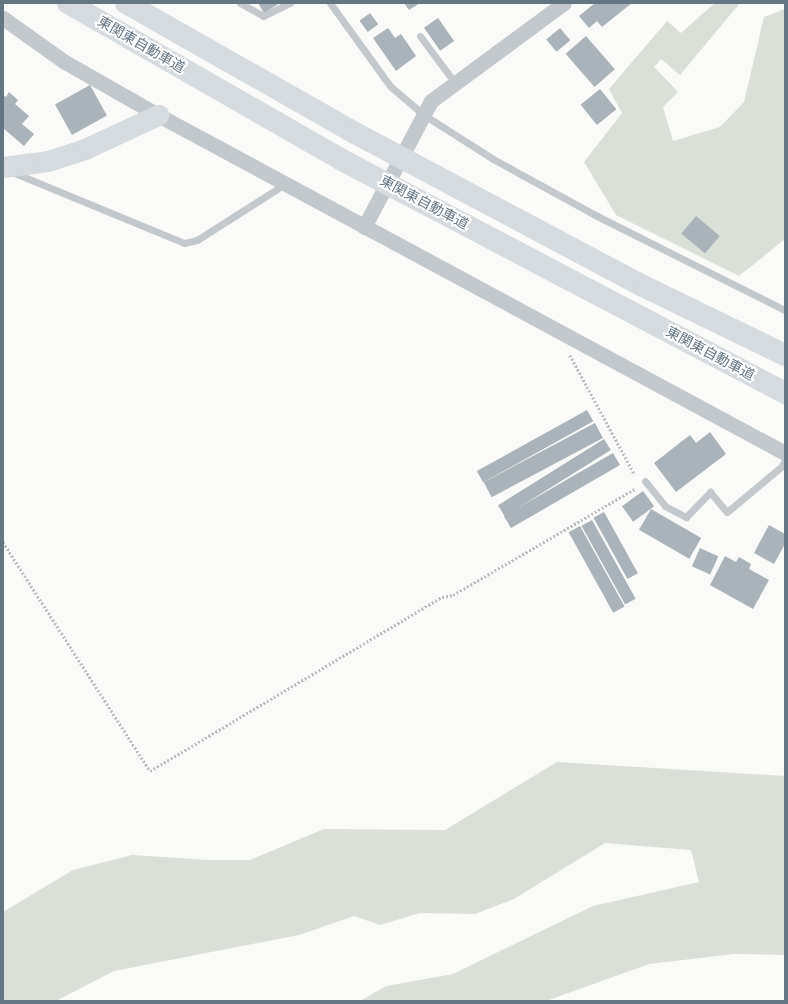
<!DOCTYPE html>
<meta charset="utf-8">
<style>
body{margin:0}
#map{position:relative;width:788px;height:1004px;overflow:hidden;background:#fafaf8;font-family:Rubik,"Noto Sans JP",sans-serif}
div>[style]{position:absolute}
.green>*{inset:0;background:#dadfd7}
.building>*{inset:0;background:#aab3b9;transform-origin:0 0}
.path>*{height:2.5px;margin-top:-1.25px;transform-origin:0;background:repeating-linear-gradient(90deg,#bbbfc2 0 2px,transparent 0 4px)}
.lane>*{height:7px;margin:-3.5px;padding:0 3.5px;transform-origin:3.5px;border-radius:3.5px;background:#c3c8cc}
.street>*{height:15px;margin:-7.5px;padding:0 7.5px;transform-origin:7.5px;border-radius:7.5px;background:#c3c8cc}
.secondary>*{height:21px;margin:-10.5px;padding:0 10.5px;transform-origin:10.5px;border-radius:10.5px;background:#d6dbdf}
.highway>*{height:22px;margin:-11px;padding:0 11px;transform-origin:11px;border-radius:11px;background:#d6dbdf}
span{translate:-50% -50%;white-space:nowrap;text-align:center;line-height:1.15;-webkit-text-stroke:4px #fff;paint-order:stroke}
.street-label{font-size:14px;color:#657683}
.frame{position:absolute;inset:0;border:4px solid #657683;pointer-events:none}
</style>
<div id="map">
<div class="green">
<i style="clip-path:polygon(715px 3px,740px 3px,680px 75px,661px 59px,654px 67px,678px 92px,663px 107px,673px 141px,720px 127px,744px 102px,764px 17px,785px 9px,785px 239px,739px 276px,616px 215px,584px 162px,622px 113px,609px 89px,667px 21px,681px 33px)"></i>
<i style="clip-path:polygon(557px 762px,785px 776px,785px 955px,734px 954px,649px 964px,546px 1001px,360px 1001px,386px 986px,453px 974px,593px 906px,699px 882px,691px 850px,605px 843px,514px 899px,475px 914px,420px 913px,380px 925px,354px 916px,299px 935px,114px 971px,56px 1001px,3px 1001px,3px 912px,73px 870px,132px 855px,208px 860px,250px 860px,324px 829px,445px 830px)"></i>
</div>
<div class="building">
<i style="clip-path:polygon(258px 3px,280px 3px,264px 13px)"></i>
<i style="clip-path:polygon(404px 3px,420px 3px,409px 10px)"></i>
<i style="clip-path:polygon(595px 3px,632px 3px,602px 27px,597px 21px,589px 28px,579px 16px)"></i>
<i style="left:370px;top:13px;width:14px;height:13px;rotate:54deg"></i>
<i style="left:438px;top:18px;width:28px;height:17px;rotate:55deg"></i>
<i style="clip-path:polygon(388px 28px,395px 38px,401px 34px,416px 56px,396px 71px,373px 38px)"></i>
<i style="left:560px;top:28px;width:16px;height:18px;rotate:50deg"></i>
<i style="left:586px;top:36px;width:44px;height:27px;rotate:49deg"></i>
<i style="left:90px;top:85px;width:35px;height:40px;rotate:61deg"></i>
<i style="left:600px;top:89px;width:26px;height:25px;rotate:51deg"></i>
<i style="clip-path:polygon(9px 92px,18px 100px,15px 104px,29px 116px,22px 124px,34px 134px,24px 146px,3px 128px,3px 95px,6px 97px)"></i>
<i style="left:696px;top:216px;width:31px;height:23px;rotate:40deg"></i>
<i style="left:587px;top:410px;width:13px;height:126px;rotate:61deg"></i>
<i style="left:595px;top:423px;width:17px;height:126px;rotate:62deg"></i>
<i style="clip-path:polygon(710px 432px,726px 454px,676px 492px,654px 463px,690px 435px,696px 443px)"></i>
<i style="left:604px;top:439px;width:13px;height:125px;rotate:58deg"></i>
<i style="left:613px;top:453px;width:14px;height:126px;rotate:60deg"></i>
<i style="left:643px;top:491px;width:19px;height:26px;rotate:54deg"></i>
<i style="left:651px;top:509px;width:58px;height:24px;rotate:30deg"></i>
<i style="left:604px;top:512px;width:70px;height:12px;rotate:61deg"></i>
<i style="left:592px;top:520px;width:90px;height:12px;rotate:61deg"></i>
<i style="clip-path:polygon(769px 525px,785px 534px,785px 544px,774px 564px,754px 553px)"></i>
<i style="left:580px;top:526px;width:92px;height:13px;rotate:61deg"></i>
<i style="left:700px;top:548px;width:20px;height:20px;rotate:24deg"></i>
<i style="clip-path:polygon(725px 556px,736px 562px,739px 557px,751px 564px,749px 569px,769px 580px,753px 609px,710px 585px)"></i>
</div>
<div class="path">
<i style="left:570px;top:355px;width:136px;rotate:61.6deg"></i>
<i style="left:3px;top:542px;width:272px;rotate:57.3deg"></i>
<i style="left:150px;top:771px;width:340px;rotate:-30.8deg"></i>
<i style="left:442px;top:597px;width:11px;rotate:-10deg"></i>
<i style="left:453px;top:595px;width:212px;rotate:-30.3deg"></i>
</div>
<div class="lane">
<i style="left:240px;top:3px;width:26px;rotate:29deg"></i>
<i style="left:263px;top:16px;width:30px;rotate:-26deg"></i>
<i style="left:330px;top:3px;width:102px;rotate:54.1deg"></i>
<i style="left:390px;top:86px;width:45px;rotate:40.5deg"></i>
<i style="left:424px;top:115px;width:82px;rotate:32.5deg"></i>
<i style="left:493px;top:159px;width:119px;rotate:28.7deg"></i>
<i style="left:597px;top:216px;width:210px;rotate:26.6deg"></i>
<i style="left:420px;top:36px;width:59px;rotate:53.3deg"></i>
<i style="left:12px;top:172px;width:186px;rotate:22.4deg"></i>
<i style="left:184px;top:243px;width:13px;rotate:-13deg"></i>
<i style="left:197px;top:240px;width:104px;rotate:-32.5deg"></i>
<i style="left:645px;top:481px;width:32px;rotate:51deg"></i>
<i style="left:665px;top:506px;width:24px;rotate:28deg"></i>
<i style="left:686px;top:517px;width:35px;rotate:-46deg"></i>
<i style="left:710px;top:492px;width:26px;rotate:50deg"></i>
<i style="left:727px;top:512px;width:72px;rotate:-39.9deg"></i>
<i style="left:782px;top:466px;width:7px;rotate:-63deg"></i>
</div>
<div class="street">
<i style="left:3px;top:18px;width:76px;rotate:35.4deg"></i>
<i style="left:65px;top:62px;width:107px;rotate:29.7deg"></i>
<i style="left:158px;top:115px;width:712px;rotate:28.33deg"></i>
<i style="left:364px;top:227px;width:143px;rotate:-62deg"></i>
<i style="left:431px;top:101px;width:165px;rotate:-36.4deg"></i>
</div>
<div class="secondary">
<i style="left:3px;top:167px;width:45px;rotate:-7.6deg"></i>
<i style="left:48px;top:161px;width:39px;rotate:-18deg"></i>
<i style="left:85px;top:149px;width:81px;rotate:-25deg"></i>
</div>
<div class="highway">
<i style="left:68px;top:3px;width:316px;rotate:29.8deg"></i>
<i style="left:342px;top:160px;width:501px;rotate:27.74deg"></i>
<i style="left:126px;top:3px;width:263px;rotate:29.6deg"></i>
<i style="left:355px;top:133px;width:326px;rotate:28deg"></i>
<i style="left:643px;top:286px;width:158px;rotate:25.9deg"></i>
</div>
<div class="street-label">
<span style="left:141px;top:45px;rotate:30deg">東関東自動車道</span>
<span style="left:424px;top:203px;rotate:28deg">東関東自動車道</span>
<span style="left:710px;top:354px;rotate:28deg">東関東自動車道</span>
</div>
<div class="frame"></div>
</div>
